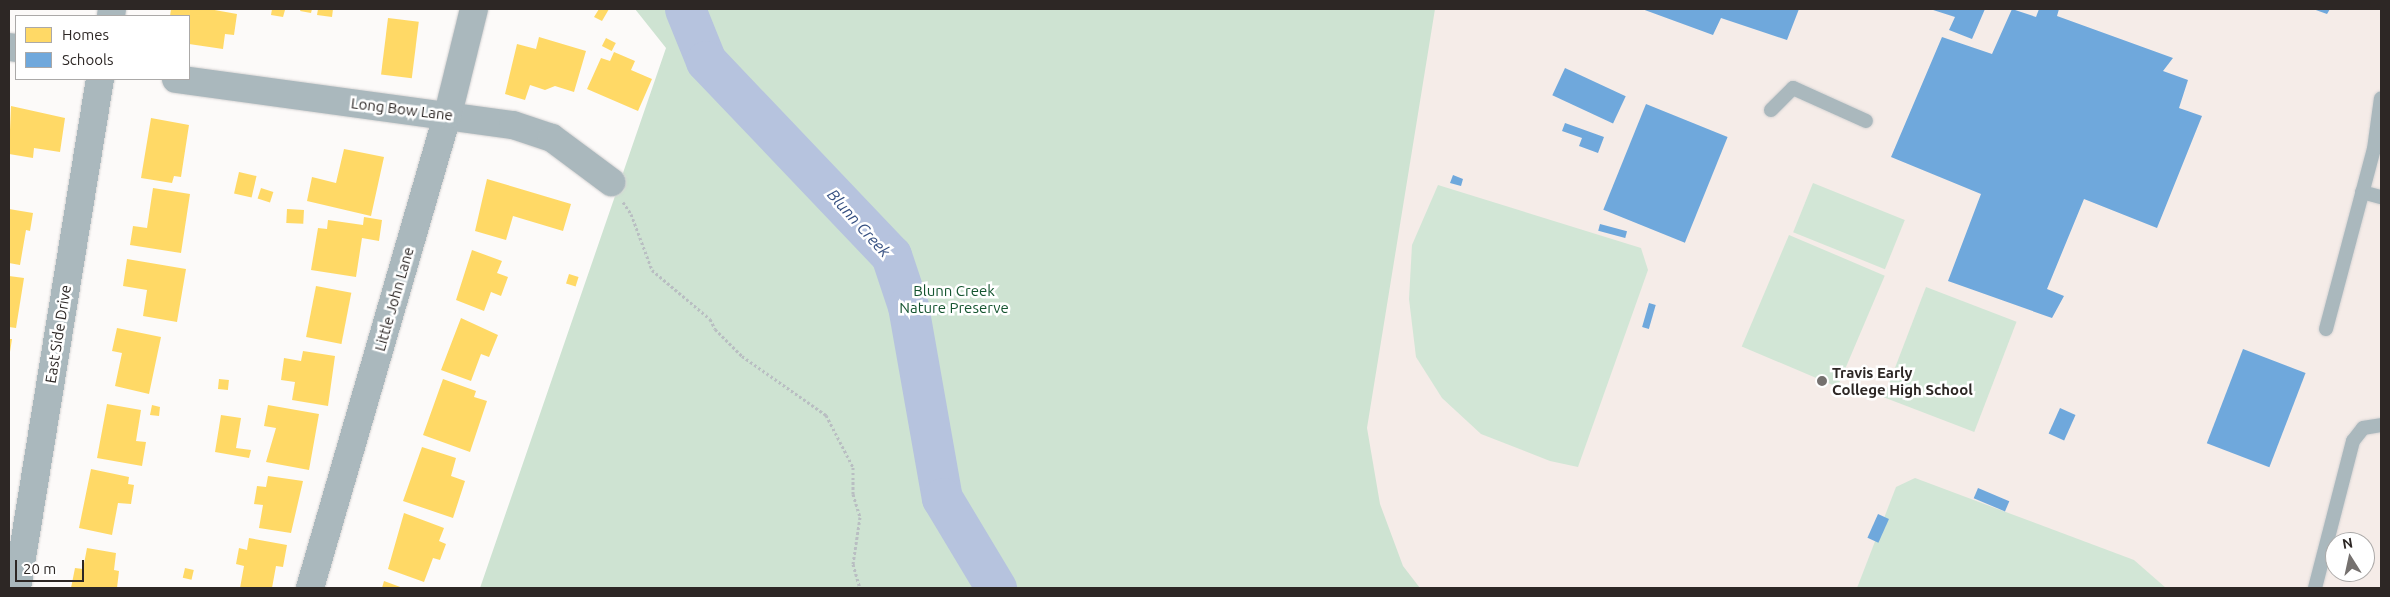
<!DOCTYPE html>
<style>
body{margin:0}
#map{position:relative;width:2390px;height:597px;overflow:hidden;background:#fcfaf9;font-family:Ubuntu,sans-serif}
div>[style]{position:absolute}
.built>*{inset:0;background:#f5ece8}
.green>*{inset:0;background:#d2e6d6;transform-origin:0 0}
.forest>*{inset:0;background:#cee3d2}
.homes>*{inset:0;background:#ffd966;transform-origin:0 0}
.schools>*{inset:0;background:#6fa8dc;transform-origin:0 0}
.river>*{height:41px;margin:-20.5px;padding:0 20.5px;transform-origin:20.5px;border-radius:20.5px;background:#b6c3de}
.path>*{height:3px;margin-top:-1.5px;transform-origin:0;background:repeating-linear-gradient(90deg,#b9bec2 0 2.5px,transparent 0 5px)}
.roads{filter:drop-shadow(0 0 1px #d6d4d4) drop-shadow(0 0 1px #d6d4d4)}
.service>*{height:14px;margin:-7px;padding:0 7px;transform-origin:7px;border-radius:7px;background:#aab8bd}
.minor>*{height:28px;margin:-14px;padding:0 14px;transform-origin:14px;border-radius:14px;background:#aab8bd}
.tertiary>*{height:28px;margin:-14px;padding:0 14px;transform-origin:14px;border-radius:14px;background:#aab8bd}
.dots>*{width:14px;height:14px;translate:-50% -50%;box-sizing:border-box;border:2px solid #fff;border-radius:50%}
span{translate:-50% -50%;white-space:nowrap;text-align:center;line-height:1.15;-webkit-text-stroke:5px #fff;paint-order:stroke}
.street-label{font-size:15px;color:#2d2725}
.park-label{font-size:15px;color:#155530}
.poi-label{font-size:15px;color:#2d2725;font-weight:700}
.left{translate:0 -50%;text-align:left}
.water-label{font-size:16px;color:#354f81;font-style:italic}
.frame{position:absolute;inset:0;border:10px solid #2d2725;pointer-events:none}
.legend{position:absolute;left:15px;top:15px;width:175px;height:65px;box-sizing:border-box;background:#fff;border:1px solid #aba9a8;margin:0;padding:6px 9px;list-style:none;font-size:15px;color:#2d2725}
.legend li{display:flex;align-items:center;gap:10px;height:25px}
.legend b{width:25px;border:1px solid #aba9a8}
.north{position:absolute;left:2325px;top:532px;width:50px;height:50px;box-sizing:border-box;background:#fff;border:1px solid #aba9a8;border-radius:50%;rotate:350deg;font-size:14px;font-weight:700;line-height:20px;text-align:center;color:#2d2725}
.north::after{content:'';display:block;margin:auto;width:18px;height:22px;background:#75716f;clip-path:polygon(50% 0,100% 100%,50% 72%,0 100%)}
.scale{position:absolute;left:15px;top:560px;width:69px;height:22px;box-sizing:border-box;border:2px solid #2d2725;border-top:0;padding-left:6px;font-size:15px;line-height:18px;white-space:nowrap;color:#2d2725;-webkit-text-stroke:4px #fff;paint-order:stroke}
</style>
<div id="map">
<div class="built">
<i style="clip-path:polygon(evenodd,1429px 9px,2381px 9px,2381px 588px,1253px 588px,1429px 9px,2335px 542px,2365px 542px,2365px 572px,2335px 572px,2335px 542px)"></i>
</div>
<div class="green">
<i style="left:1813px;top:183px;width:99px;height:53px;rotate:22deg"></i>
<i style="clip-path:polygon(1438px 185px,1641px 248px,1648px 270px,1578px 467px,1550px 461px,1481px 434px,1442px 398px,1416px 357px,1409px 299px,1412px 245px)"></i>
<i style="left:1789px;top:235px;width:104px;height:121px;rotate:23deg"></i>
<i style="left:1926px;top:287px;width:97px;height:118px;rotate:21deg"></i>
<i style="clip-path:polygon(1915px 478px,2134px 560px,2166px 588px,1857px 588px,1896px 487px)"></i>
</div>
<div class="forest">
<i style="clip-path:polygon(635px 9px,1435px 9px,1367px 428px,1380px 504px,1403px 566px,1420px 588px,480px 588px,666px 48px)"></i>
</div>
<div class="homes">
<i style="clip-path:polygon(171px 9px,209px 9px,237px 14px,234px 35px,225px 34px,223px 49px,189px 44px,189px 16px,170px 16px)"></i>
<i style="clip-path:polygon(272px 9px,285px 10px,283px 17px,271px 15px)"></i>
<i style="clip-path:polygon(301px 9px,312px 9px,311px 13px,300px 11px)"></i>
<i style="clip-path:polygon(318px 9px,333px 9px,332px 17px,317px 15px)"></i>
<i style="clip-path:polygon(599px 9px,609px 9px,602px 21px,594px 17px)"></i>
<i style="left:388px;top:18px;width:31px;height:57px;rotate:7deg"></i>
<i style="clip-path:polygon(539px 37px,586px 51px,574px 92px,555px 86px,545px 90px,530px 85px,525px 100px,505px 94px,517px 44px,536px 49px)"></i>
<i style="left:606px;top:38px;width:11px;height:9px;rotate:27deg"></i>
<i style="clip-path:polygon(614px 52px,635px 61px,631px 70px,652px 79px,638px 111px,587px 89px,601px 58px,610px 61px)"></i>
<i style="clip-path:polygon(11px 106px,65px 118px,60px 152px,34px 148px,33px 158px,9px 154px)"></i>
<i style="clip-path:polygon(151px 118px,189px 125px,181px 177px,174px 176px,172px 183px,141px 178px)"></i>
<i style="clip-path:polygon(344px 149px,384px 157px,371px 216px,307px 201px,312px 177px,336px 183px)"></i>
<i style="left:239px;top:172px;width:18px;height:22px;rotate:13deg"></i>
<i style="clip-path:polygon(487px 179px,571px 204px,563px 231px,513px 216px,506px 240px,475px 231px)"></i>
<i style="clip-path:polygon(153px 188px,190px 194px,181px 253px,130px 245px,133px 226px,147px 228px)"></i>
<i style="left:261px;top:188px;width:13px;height:11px;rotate:18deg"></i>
<i style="clip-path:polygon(9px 209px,33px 213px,30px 231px,26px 230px,20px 265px,9px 263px)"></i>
<i style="left:287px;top:209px;width:17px;height:14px;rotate:3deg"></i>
<i style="clip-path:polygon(364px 217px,382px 220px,379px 241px,362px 238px,356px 277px,311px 270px,318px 228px,327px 229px,328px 220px,363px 225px)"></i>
<i style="clip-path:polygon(472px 250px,502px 261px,497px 273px,508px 277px,501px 296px,491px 292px,484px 311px,456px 300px)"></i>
<i style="clip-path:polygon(127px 259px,186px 269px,177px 322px,143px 316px,147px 290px,123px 286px)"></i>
<i style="left:569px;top:274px;width:10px;height:10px;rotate:17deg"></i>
<i style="clip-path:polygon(9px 276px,24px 278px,16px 328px,9px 327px)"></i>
<i style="left:316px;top:286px;width:36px;height:52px;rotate:11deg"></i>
<i style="clip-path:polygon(461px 318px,498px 335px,489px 357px,481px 354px,471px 381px,441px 370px)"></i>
<i style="clip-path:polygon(117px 328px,161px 337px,149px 394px,115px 386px,122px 353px,112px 351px)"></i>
<i style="clip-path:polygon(9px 339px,12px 339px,10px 352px,9px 352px)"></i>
<i style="clip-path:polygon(303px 351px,335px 356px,328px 406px,292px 400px,295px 382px,281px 380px,284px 358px,301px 361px)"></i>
<i style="left:219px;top:379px;width:10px;height:10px;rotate:6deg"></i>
<i style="clip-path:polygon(443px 379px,476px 391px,474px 397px,487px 401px,470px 452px,423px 435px)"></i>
<i style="clip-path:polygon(107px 404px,141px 410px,136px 441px,146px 442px,142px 466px,97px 458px)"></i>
<i style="clip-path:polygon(152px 405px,160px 407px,159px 416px,150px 415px)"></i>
<i style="clip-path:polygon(268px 405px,319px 414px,309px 470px,266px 462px,276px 428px,264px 426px)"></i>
<i style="clip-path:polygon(221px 415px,241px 418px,236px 448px,251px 450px,249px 458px,215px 452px)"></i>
<i style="clip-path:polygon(422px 447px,456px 458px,451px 476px,465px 481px,453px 518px,403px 501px)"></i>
<i style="clip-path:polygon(91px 469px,129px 477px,128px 484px,134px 485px,131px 504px,118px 503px,112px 535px,79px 528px)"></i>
<i style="clip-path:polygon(268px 476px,303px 481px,291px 533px,259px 528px,263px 505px,254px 504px,257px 486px,266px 487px)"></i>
<i style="clip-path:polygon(404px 513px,444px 528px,439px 541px,446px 544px,440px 560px,433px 558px,424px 582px,388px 569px)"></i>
<i style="clip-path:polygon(249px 538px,287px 545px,283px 567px,276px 566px,272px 588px,240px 588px,244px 566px,236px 564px,239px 548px,247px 550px)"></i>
<i style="clip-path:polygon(87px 548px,116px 553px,114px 570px,119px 571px,117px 588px,71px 588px,75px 568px,83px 569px)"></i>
<i style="left:185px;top:568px;width:9px;height:10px;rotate:13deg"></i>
<i style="clip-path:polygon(384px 581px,403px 588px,382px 588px)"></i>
</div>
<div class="schools">
<i style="clip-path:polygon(1642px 9px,1799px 9px,1787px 40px,1721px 18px,1713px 35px)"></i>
<i style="clip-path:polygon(1930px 9px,1985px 9px,1972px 39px,1949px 30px,1955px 17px)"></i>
<i style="clip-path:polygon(2012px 9px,2036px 17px,2039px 9px,2059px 9px,2057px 16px,2173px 58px,2163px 71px,2188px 80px,2179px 108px,2202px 116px,2157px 228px,2084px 199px,2047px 289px,2064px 296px,2052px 318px,1948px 281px,1981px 194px,1891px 157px,1942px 37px,1992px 54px)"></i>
<i style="clip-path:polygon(2313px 9px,2330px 9px,2327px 14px)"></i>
<i style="left:1565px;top:68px;width:67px;height:30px;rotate:25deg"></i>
<i style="left:1646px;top:104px;width:88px;height:114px;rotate:22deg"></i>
<i style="clip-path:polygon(1565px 123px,1604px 137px,1598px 153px,1579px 146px,1582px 138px,1562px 131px)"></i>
<i style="clip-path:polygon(1453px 175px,1463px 179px,1461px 186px,1450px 183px)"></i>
<i style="left:1600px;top:224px;width:28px;height:7px;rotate:15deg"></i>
<i style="left:1649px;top:303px;width:7px;height:25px;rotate:16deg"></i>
<i style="left:2243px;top:349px;width:67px;height:101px;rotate:21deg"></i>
<i style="left:2060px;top:408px;width:17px;height:28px;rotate:24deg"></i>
<i style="left:1978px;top:488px;width:34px;height:11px;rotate:23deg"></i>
<i style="left:1878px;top:514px;width:12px;height:26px;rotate:24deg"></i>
</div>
<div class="river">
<i style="left:685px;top:9px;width:56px;rotate:68deg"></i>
<i style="left:706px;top:61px;width:268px;rotate:46.4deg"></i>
<i style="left:891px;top:255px;width:54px;rotate:71.6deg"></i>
<i style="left:908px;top:306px;width:195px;rotate:80deg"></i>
<i style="left:942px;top:498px;width:105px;rotate:59deg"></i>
</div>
<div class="path">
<i style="left:623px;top:202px;width:14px;rotate:56deg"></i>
<i style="left:631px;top:214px;width:60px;rotate:69.4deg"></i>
<i style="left:652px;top:270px;width:76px;rotate:40.2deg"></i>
<i style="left:710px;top:319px;width:11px;rotate:63deg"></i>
<i style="left:715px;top:329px;width:38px;rotate:45deg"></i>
<i style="left:742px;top:356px;width:103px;rotate:35.1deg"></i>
<i style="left:826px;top:415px;width:59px;rotate:62.6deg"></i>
<i style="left:853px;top:467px;width:27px;rotate:90deg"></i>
<i style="left:853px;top:494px;width:24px;rotate:73deg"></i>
<i style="left:860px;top:517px;width:48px;rotate:98.5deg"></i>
<i style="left:853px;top:564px;width:25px;rotate:74deg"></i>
</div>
<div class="roads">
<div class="service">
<i style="left:1771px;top:110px;width:31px;rotate:-45deg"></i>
<i style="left:1793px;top:88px;width:80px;rotate:24.3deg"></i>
<i style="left:2362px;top:192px;width:20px;rotate:15deg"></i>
<i style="left:2326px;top:329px;width:186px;rotate:-75.1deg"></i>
<i style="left:2374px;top:149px;width:51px;rotate:-82.2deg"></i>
<i style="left:2315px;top:588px;width:152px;rotate:-75.5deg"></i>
<i style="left:2353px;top:441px;width:16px;rotate:-52deg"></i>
<i style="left:2363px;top:428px;width:18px;rotate:-9deg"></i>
</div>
<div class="minor">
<i style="left:9px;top:47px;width:7px;rotate:8deg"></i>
<i style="left:176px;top:79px;width:340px;rotate:7.8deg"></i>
<i style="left:513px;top:125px;width:41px;rotate:18.4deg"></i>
<i style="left:552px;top:138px;width:74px;rotate:36.7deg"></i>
<i style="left:310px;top:588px;width:494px;rotate:-73.8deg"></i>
<i style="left:448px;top:114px;width:108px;rotate:-76.1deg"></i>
</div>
<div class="tertiary">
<i style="left:111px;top:16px;width:7px;rotate:-82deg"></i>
<i style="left:17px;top:588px;width:516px;rotate:-80.74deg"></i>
</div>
</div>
<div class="dots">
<i style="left:1822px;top:381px;background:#75716f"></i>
</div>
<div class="street-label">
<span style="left:402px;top:109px;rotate:7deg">Long Bow Lane</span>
<span style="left:394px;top:299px;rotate:-74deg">Little John Lane</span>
<span style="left:58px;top:334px;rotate:-81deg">East Side Drive</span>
</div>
<div class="park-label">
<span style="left:954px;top:299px">Blunn Creek<br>Nature Preserve</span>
</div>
<div class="poi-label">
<span class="left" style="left:1832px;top:381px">Travis Early<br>College High School</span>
</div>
<div class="water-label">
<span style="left:859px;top:223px;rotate:48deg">Blunn Creek</span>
</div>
<div class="frame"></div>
<ul class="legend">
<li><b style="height:14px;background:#ffd966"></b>Homes</li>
<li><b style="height:14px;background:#6fa8dc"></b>Schools</li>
</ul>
<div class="north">N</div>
<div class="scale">20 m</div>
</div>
